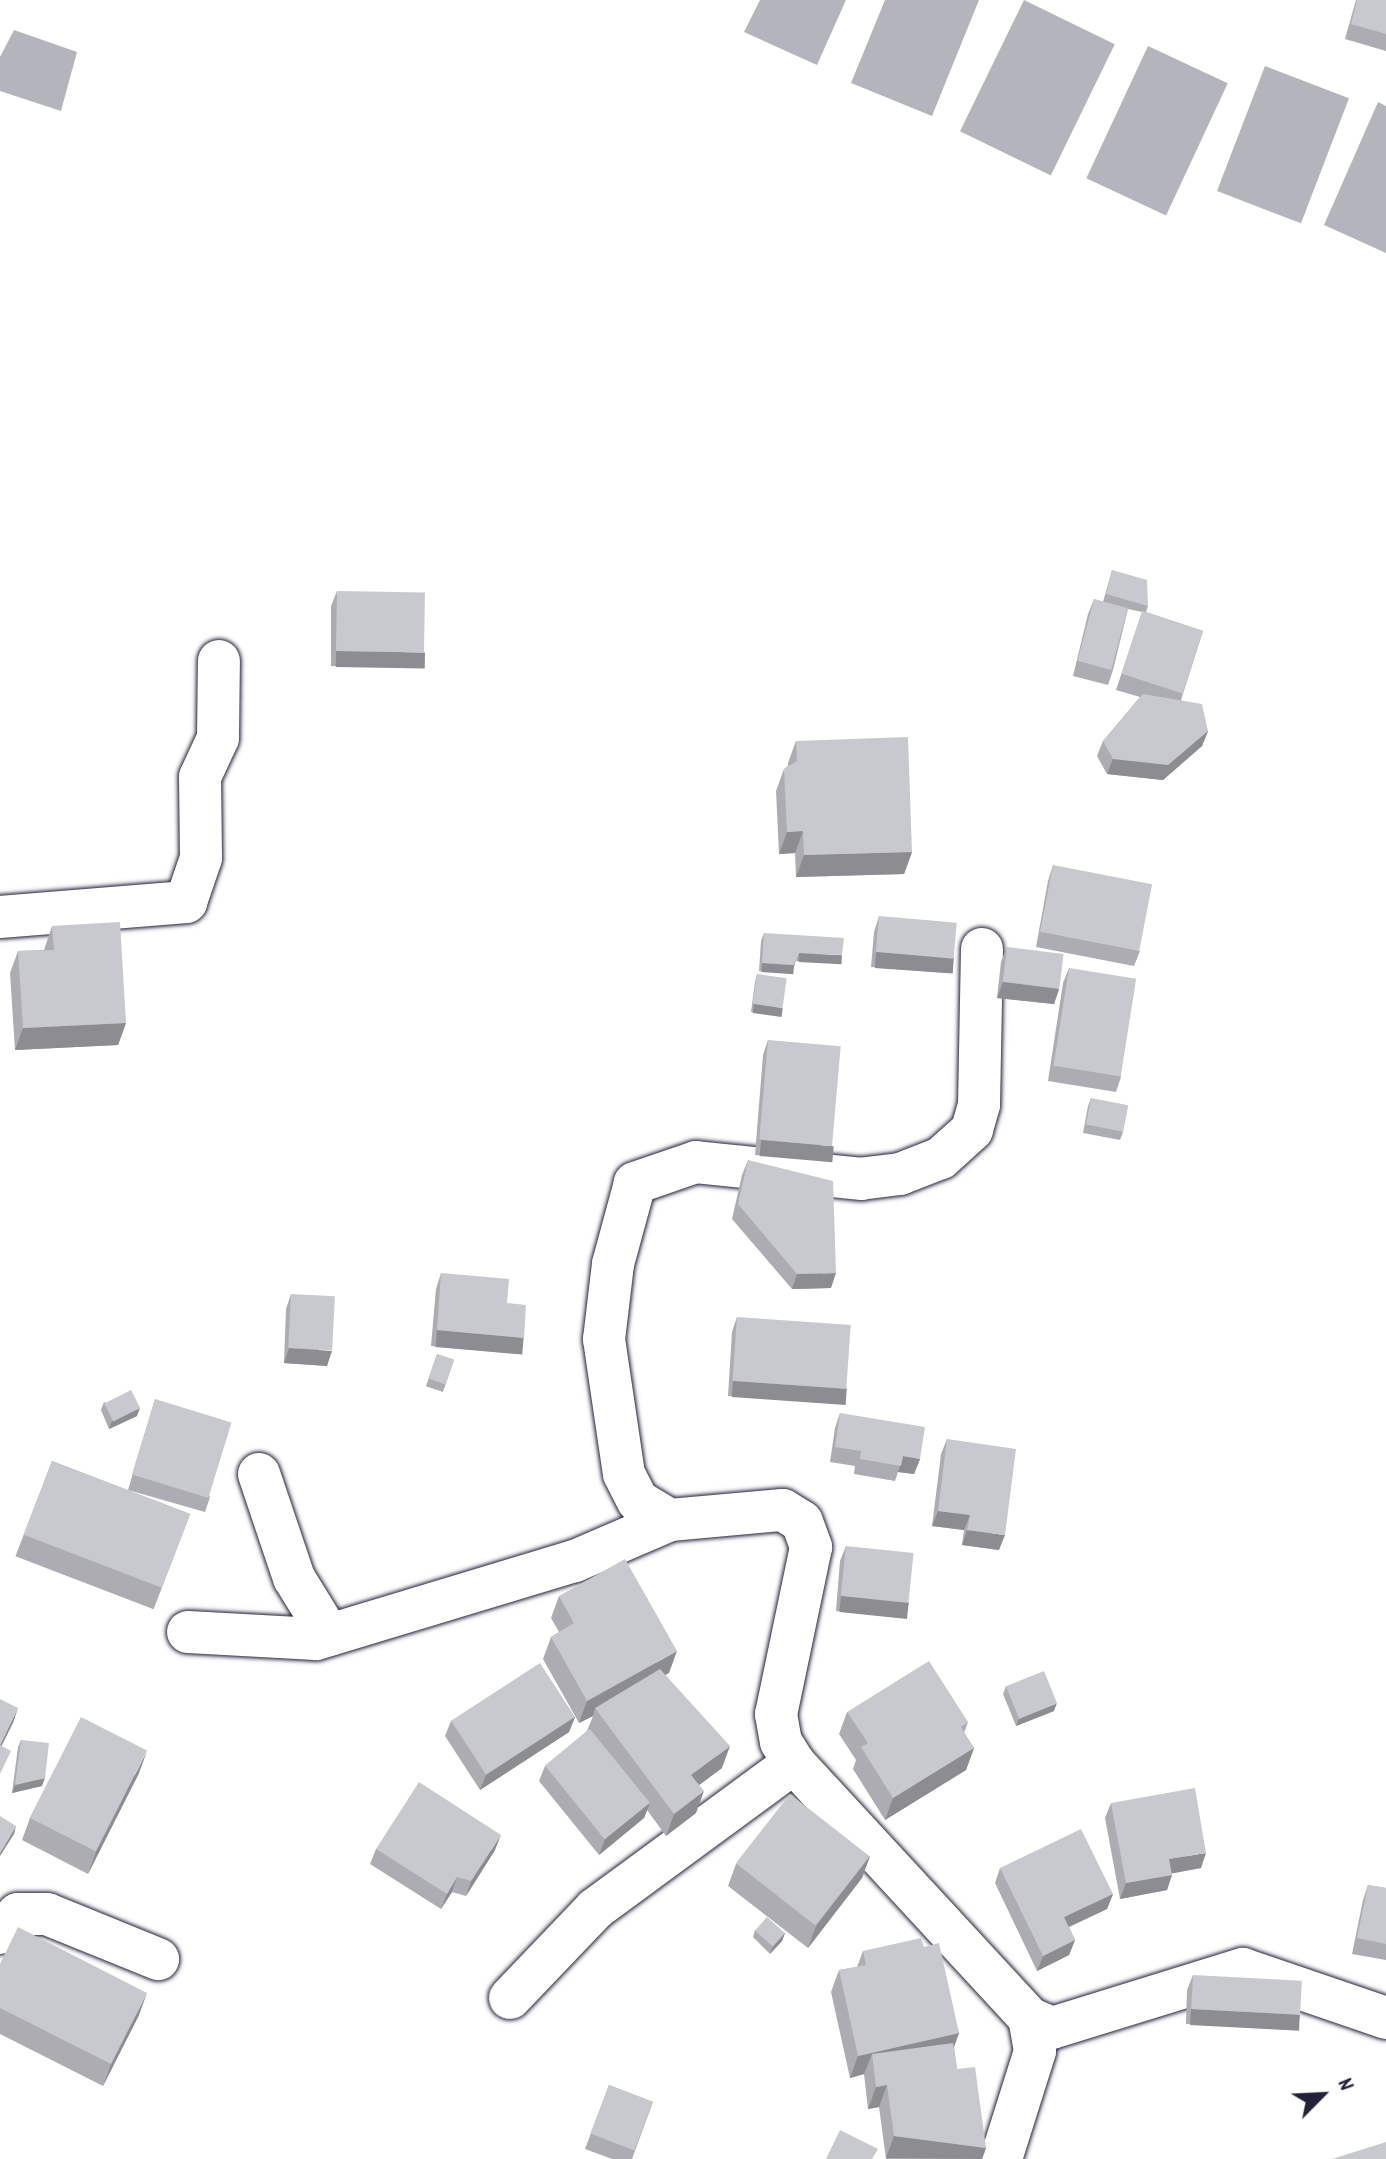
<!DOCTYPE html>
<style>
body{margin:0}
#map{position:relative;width:1386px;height:2159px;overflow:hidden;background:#fff;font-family:Dekko,sans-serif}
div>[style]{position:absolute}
.water>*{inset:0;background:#b4b4bc;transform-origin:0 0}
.roads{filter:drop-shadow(0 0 2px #22223b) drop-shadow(0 0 2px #22223b)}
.minor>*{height:42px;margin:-21px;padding:0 21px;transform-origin:21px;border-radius:21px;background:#fff}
.wall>*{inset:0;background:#acacb2;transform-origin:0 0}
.shaded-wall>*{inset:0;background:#8c8c91;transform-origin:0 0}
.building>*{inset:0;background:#c8c8cf;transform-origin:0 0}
span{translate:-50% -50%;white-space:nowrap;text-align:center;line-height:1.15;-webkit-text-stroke:6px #fff;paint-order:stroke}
.north{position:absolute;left:1282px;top:2055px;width:80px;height:80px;-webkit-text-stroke:6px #fff;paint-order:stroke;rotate:66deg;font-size:22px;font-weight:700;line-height:32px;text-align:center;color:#22223b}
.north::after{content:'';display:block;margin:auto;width:28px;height:36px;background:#22223b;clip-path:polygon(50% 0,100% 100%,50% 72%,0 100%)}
</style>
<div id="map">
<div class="water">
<i style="clip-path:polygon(760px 0,846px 0,817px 65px,744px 32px)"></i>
<i style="clip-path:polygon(885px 0,979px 0,932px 116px,851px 83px)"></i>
<i style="left:1024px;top:0;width:101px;height:146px;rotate:26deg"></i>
<i style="clip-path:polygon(14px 30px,77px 52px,61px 111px,0 91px,0 57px)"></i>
<i style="left:1148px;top:46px;width:88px;height:146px;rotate:25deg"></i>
<i style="left:1265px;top:66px;width:90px;height:134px;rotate:21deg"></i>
<i style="clip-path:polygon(1378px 102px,1386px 106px,1386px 253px,1324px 225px)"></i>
</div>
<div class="roads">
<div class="minor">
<i style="left:0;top:917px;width:187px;rotate:-4.6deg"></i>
<i style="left:186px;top:902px;width:46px;rotate:-71.2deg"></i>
<i style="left:201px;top:858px;width:81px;rotate:-90.7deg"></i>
<i style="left:200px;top:777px;width:43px;rotate:-65.2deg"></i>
<i style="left:218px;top:738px;width:77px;rotate:-89.3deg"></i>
<i style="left:982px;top:949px;width:156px;rotate:91.1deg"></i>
<i style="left:979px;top:1105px;width:26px;rotate:106deg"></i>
<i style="left:972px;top:1130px;width:42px;rotate:137.9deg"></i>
<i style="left:941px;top:1158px;width:44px;rotate:158.7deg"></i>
<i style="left:900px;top:1174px;width:38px;rotate:173deg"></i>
<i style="left:862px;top:1179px;width:167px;rotate:-174.2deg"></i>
<i style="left:696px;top:1162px;width:65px;rotate:161deg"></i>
<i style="left:635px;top:1183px;width:84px;rotate:105.2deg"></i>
<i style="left:613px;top:1264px;width:76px;rotate:96.8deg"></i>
<i style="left:604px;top:1339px;width:136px;rotate:81.6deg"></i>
<i style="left:624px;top:1474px;width:30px;rotate:63deg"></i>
<i style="left:638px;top:1501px;width:37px;rotate:31deg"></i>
<i style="left:670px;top:1520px;width:113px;rotate:-5.1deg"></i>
<i style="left:783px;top:1510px;width:22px;rotate:32deg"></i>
<i style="left:802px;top:1522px;width:27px;rotate:70deg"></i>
<i style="left:811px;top:1547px;width:171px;rotate:101.8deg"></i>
<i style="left:776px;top:1714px;width:28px;rotate:80deg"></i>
<i style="left:781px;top:1742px;width:25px;rotate:58deg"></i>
<i style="left:794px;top:1763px;width:347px;rotate:47.3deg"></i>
<i style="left:1029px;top:2018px;width:25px;rotate:23deg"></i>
<i style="left:1052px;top:2028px;width:200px;rotate:-17.2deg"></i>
<i style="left:1243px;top:1969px;width:151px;rotate:18.9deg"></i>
<i style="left:259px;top:1474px;width:110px;rotate:71.4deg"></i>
<i style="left:294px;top:1578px;width:67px;rotate:58.4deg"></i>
<i style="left:188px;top:1632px;width:128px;rotate:3.1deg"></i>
<i style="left:316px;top:1639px;width:270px;rotate:-16.8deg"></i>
<i style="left:575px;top:1561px;width:103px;rotate:-23.3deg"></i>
<i style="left:0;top:1933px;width:26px;rotate:-47deg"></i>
<i style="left:18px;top:1914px;width:29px"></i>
<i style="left:47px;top:1914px;width:120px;rotate:22.1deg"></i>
<i style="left:510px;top:1998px;width:123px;rotate:-46.3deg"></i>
<i style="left:595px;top:1909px;width:247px;rotate:-36.3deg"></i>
<i style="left:1001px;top:2159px;width:113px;rotate:-72.5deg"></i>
<i style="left:1035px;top:2051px;width:34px;rotate:-100deg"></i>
</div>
</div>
<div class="wall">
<i style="clip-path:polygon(1356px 0,1386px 0,1386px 51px,1345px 39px)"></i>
<i style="clip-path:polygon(1112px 570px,1148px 606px,1146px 612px,1203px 631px,1181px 700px,1208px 731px,1202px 746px,1163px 780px,1107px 774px,1097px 756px,1103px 741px,1140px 697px,1116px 690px,1142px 612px,1128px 609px,1113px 670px,1108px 685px,1073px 676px,1088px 614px,1094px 599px,1103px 602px)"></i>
<i style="clip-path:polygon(337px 591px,419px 667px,331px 666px,331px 606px)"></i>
<i style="clip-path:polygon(796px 741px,912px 852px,904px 874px,796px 877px,795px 853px,779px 854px,776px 791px,784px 769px,788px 766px,788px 763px)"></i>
<i style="clip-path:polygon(1053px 865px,1140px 951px,1134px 966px,1036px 947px,1048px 881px)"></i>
<i style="clip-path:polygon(879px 916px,954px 958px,948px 973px,871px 967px,874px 932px)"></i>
<i style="clip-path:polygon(52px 926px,126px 1023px,118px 1045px,15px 1050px,10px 973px,18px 951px,44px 950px)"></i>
<i style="clip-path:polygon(764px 933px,840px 963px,796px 961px,792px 973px,759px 971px,761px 941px)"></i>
<i style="clip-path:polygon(1007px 947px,1059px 989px,1054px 1004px,997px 998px,1001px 962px)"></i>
<i style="clip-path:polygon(1069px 968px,1121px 1077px,1116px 1092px,1048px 1081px,1063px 983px)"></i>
<i style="clip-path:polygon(757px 974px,781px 1016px,751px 1012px,755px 982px)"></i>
<i style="clip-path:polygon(768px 1040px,828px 1161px,755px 1155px,763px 1055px)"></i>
<i style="clip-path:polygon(1091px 1098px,1123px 1132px,1120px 1140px,1083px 1133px,1088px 1106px)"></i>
<i style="clip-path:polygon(748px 1160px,831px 1288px,792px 1289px,732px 1219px,742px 1175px)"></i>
<i style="clip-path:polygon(441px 1273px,507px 1303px,518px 1354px,431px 1346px,436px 1289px)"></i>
<i style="clip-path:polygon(291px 1294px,327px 1366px,284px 1363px,286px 1309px)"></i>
<i style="clip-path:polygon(737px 1317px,847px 1388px,841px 1403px,728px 1396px,732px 1332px)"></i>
<i style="left:437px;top:1354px;width:18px;height:34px;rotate:19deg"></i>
<i style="clip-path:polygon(155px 1399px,210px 1497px,205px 1512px,128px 1490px)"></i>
<i style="clip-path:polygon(104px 1402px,137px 1416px,109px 1429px,101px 1410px)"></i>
<i style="clip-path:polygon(840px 1413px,920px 1459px,914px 1474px,898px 1472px,895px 1481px,854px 1474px,855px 1466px,830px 1462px,835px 1428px)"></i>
<i style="clip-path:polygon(947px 1439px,999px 1550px,962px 1545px,964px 1530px,932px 1526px,941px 1454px)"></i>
<i style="left:52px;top:1461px;width:148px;height:102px;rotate:21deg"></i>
<i style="clip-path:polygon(846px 1546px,909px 1603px,904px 1618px,836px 1611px,840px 1561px)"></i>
<i style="clip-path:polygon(559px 1596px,669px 1673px,665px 1674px,722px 1768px,699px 1785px,696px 1813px,666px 1836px,647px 1810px,644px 1818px,599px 1855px,539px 1781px,545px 1766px,587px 1731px,593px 1716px,579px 1723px,543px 1659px,551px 1637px,559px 1632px,551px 1618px)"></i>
<i style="clip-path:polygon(1006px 1686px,1054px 1711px,1016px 1726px,1003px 1694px)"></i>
<i style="clip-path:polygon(847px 1712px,968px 1722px,964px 1733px,974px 1748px,966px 1770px,885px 1820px,853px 1769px,856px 1760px,839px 1734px)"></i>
<i style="clip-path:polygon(575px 1717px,569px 1732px,480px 1790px,445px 1736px,451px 1721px)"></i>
<i style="clip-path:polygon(21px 1740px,42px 1786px,12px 1793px,18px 1747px)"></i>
<i style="clip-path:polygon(139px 1773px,88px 1874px,22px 1840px,30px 1818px)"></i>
<i style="clip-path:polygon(1111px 1803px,1201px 1868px,1172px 1873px,1167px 1890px,1120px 1899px,1105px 1818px)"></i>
<i style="clip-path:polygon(376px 1849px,495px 1850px,466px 1896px,452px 1892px,441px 1909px,370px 1864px)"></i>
<i style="clip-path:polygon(870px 1856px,862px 1878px,808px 1948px,728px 1886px,736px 1864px)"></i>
<i style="clip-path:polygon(1000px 1868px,1113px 1894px,1107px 1909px,1069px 1927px,1075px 1940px,1069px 1955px,1037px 1971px,995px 1883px)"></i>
<i style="clip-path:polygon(1368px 1885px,1386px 1888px,1386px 1960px,1352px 1954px,1363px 1900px)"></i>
<i style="clip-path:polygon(755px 1930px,785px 1933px,782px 1941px,770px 1954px,753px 1937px)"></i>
<i style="clip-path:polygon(924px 1947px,959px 2033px,954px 2047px,957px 2069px,986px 2148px,982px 2159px,886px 2159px,879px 2107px,868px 2109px,864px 2074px,850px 2078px,831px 1992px,839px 1970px,857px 1967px,863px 1951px)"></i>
<i style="clip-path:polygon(0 1964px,139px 2015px,103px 2086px,0 2034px)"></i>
<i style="clip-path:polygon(1193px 1975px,1300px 2015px,1295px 2030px,1186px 2024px,1187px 1990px)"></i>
<i style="clip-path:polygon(609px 2085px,653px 2102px,632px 2159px,612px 2159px,585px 2149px)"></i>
</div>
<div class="shaded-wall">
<i style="left:336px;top:651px;width:89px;height:16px;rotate:1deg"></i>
<i style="clip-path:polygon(1208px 731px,1202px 746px,1163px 780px,1107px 774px,1113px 759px)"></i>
<i style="clip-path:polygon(803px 831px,795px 853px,779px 854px,787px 832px)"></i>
<i style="clip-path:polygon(912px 852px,904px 874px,796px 877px,804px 855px)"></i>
<i style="left:876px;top:952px;width:78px;height:16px;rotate:4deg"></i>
<i style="left:799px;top:953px;width:43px;height:9px;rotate:3deg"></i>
<i style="left:762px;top:963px;width:32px;height:9px;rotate:4deg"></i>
<i style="clip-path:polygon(1003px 982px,1059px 989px,1054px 1004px,997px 998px)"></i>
<i style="left:754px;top:1004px;width:29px;height:9px;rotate:8deg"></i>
<i style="clip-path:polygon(126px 1023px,118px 1045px,15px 1050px,23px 1028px)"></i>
<i style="left:761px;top:1140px;width:73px;height:16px;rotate:5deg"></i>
<i style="clip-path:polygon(836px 1273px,831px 1288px,792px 1289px,797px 1274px)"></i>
<i style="left:437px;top:1330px;width:87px;height:17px;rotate:5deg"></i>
<i style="clip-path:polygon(289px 1348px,332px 1351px,327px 1366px,284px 1363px)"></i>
<i style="left:733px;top:1381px;width:114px;height:16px;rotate:4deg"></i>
<i style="clip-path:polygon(140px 1408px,137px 1416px,109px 1429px,112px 1421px)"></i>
<i style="clip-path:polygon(903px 1456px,920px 1459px,914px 1474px,898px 1472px)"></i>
<i style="clip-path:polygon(938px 1511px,970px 1515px,964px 1530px,932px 1526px)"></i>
<i style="clip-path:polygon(967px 1530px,1005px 1535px,999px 1550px,962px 1545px)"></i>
<i style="left:841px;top:1596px;width:68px;height:16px;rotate:6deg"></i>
<i style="clip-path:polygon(677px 1651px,669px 1673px,598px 1712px,595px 1708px,593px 1716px,579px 1723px,587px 1701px)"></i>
<i style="clip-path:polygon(1057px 1703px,1054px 1711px,1016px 1726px,1019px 1719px)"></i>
<i style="clip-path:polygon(18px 1708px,13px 1723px,0 1749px,0 1745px)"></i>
<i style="clip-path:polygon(575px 1717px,569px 1732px,480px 1790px,486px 1775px)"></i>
<i style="clip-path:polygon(730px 1746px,722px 1768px,683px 1797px,691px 1775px)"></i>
<i style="clip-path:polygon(974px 1748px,966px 1770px,885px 1820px,893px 1798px)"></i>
<i style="clip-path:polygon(147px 1751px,139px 1773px,88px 1874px,96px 1852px)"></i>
<i style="clip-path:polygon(45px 1778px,42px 1786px,12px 1793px,15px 1785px)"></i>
<i style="clip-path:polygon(704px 1791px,696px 1813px,666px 1836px,674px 1814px)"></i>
<i style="clip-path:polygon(650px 1803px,644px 1818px,599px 1855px,605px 1839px)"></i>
<i style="clip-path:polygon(16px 1826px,14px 1834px,0 1856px,0 1853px)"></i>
<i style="clip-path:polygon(501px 1835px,495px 1850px,466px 1896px,471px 1881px)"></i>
<i style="clip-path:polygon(1206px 1853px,1201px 1868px,1164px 1875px,1169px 1859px)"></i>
<i style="clip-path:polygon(870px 1856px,862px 1878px,808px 1948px,816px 1926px)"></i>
<i style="clip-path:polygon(1172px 1875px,1167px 1890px,1120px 1899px,1126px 1883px)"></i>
<i style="clip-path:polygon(457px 1877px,452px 1892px,441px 1909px,447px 1894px)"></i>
<i style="clip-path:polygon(1113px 1894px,1107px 1909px,1058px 1932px,1064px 1917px)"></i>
<i style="clip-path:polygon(785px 1933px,782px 1941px,770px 1954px,773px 1946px)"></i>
<i style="clip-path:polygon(1075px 1940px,1069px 1955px,1037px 1971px,1043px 1956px)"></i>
<i style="clip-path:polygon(147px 1993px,139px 2015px,103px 2086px,111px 2064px)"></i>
<i style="left:1191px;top:2009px;width:109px;height:16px;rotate:3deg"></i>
<i style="clip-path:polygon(959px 2033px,951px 2055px,872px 2054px,864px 2074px,850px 2078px,858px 2056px)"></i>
<i style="clip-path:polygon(887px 2085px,879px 2107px,868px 2109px,876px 2087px)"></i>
<i style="clip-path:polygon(894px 2136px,986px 2148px,982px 2159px,886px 2158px)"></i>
</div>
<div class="building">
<i style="clip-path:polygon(1357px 0,1386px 0,1386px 34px,1351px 24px)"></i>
<i style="clip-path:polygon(1112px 570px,1147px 580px,1148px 606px,1106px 594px)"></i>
<i style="left:337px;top:591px;width:88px;height:60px;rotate:1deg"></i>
<i style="left:1094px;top:599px;width:35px;height:64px;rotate:15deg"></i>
<i style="left:1142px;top:611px;width:64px;height:66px;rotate:18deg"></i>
<i style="clip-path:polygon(1143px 694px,1202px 704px,1208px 731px,1168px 765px,1113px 759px,1103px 741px)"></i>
<i style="clip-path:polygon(908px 737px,912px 852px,804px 855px,803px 831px,787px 832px,784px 769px,797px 761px,796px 741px)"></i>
<i style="left:1053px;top:865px;width:101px;height:68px;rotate:11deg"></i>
<i style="left:879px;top:916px;width:78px;height:36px;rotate:5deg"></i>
<i style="clip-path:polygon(120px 922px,126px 1023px,23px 1028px,18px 951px,54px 950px,52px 926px)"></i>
<i style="clip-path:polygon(764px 933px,844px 938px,842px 955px,799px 953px,794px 965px,762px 963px)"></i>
<i style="left:1007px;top:947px;width:57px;height:35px;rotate:7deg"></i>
<i style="left:1069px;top:968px;width:68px;height:99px;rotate:9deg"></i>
<i style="left:757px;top:974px;width:30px;height:30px;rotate:8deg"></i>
<i style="left:768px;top:1040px;width:73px;height:100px;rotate:5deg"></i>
<i style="left:1091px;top:1098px;width:38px;height:27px;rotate:11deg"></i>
<i style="clip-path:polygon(748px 1160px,833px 1181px,836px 1273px,797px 1274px,738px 1204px)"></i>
<i style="clip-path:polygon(441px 1273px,509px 1279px,507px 1303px,526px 1305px,524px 1338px,437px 1330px)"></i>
<i style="left:291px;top:1294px;width:44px;height:54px;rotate:3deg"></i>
<i style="left:737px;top:1317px;width:114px;height:64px;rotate:4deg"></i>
<i style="left:437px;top:1354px;width:18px;height:26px;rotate:19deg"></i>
<i style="left:131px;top:1390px;width:20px;height:30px;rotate:63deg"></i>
<i style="left:155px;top:1399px;width:80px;height:79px;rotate:17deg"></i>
<i style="clip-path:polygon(840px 1413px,925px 1427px,920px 1459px,903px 1456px,901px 1466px,860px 1459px,861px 1451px,835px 1447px)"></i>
<i style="clip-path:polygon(947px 1439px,1016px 1449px,1005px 1535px,967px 1530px,970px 1515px,938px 1511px)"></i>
<i style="left:52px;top:1461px;width:148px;height:79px;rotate:21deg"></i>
<i style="left:846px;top:1546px;width:68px;height:50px;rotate:6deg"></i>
<i style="clip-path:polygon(625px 1559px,677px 1651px,587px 1701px,551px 1637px,574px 1623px,559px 1596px)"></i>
<i style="clip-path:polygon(929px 1661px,968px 1722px,961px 1727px,974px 1748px,893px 1798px,861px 1747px,868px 1743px,847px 1712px)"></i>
<i style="left:540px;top:1663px;width:64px;height:106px;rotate:57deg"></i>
<i style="clip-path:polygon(660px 1669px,730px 1746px,691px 1775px,704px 1791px,674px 1814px,595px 1708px)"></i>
<i style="left:1044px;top:1671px;width:35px;height:41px;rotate:68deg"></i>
<i style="clip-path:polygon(0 1699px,18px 1708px,0 1745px,11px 1751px,0 1774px)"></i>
<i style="left:81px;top:1717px;width:74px;height:113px;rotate:27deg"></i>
<i style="left:590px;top:1729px;width:95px;height:58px;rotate:51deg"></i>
<i style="clip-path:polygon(21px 1740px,49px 1743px,45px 1778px,15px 1785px)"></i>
<i style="clip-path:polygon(419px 1782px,501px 1835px,471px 1881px,457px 1877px,447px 1894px,376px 1849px)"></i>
<i style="clip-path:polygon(1195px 1788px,1206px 1853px,1169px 1859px,1172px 1875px,1126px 1883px,1111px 1803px)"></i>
<i style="left:790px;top:1794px;width:101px;height:88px;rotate:38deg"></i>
<i style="clip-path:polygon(0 1816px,16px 1826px,0 1853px)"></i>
<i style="clip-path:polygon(1081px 1829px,1113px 1894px,1064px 1917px,1075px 1940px,1043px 1956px,1000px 1868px)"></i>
<i style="clip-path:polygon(1368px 1885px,1386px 1888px,1386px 1944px,1357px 1938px)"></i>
<i style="left:767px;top:1917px;width:24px;height:18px;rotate:42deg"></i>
<i style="clip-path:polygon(18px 1927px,147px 1993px,111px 2064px,0 2008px,0 1964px)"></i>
<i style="clip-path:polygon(921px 1938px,924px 1947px,939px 1943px,959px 2033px,858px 2056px,839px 1970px,866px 1965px,863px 1951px)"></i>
<i style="left:1193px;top:1975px;width:109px;height:34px;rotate:3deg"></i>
<i style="clip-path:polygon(953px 2043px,957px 2069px,975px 2067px,986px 2148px,894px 2136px,887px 2085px,876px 2087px,872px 2054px)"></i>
<i style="left:609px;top:2085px;width:47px;height:52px;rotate:21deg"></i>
<i style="clip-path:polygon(840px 2130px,878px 2149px,872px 2159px,826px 2159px)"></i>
<i style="clip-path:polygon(1386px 2142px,1386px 2159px,1332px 2159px)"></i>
</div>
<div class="north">N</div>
</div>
